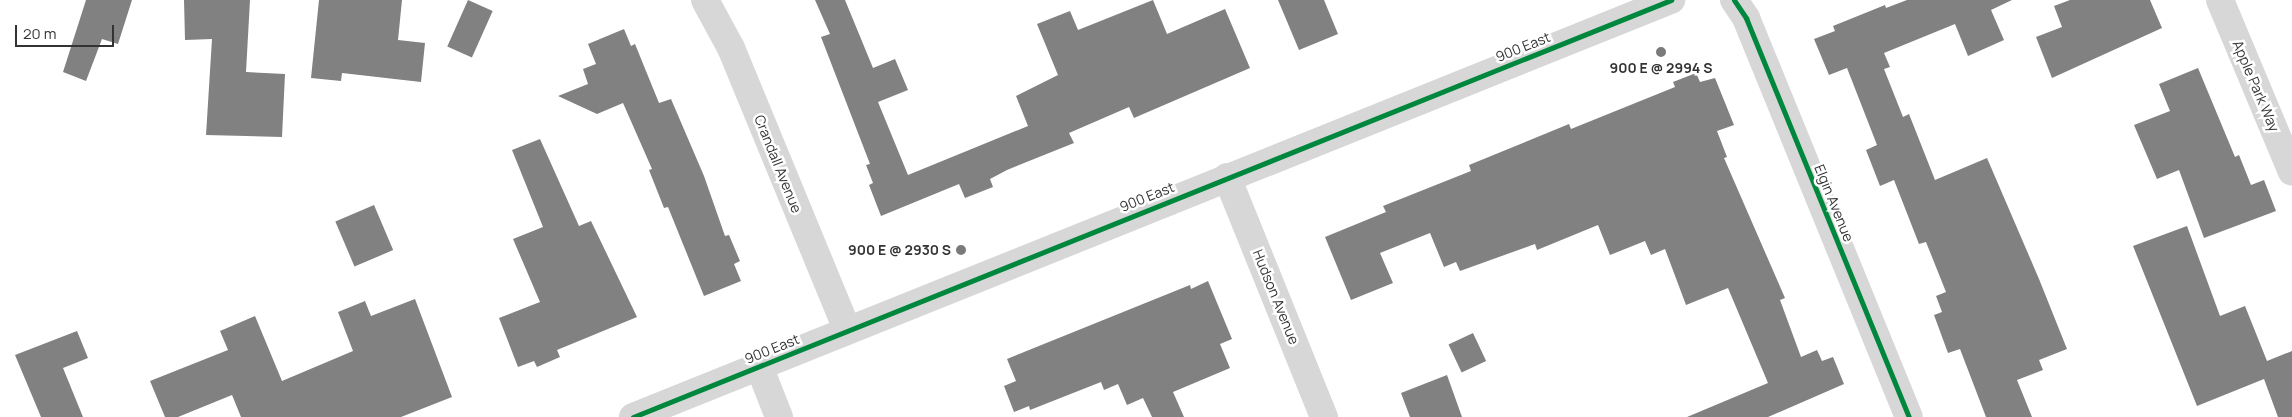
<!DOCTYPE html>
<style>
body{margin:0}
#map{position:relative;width:2292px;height:417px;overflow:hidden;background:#fff;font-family:Manrope,sans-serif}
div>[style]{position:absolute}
.building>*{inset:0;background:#818181;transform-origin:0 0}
.minor>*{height:28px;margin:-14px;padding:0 14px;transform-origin:14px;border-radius:14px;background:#d7d7d7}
.tertiary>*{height:28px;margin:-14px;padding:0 14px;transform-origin:14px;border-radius:14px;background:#d7d7d7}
.cycleway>*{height:5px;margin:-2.5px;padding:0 2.5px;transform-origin:2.5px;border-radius:2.5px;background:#00873e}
.dots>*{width:14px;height:14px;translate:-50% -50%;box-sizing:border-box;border:2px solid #fff;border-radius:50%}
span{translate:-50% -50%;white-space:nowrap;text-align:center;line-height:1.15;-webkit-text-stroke:5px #fff;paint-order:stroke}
.street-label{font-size:14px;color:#333}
.poi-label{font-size:14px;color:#333;font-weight:700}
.right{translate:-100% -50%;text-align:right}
.scale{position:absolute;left:15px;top:25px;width:99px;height:22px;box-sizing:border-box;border:2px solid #333;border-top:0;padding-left:6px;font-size:15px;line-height:18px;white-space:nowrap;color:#333;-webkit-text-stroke:4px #fff;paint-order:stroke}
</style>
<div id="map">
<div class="building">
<i style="clip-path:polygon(86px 0,132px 0,118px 44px,102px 39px,86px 81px,63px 72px)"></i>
<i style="clip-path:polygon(184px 0,250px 0,246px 72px,285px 74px,282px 137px,206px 135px,212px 39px,185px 40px)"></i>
<i style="clip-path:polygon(319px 0,402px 0,398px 40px,425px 43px,421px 82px,342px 73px,341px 81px,311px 78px)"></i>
<i style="left:468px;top:0;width:27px;height:51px;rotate:24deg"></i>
<i style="clip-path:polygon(815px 0,845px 0,873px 68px,895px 59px,908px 90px,878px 102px,908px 175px,1028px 126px,1016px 96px,1058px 75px,1037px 24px,1070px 11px,1078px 30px,1153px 0,1167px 34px,1225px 9px,1250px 68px,1134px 118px,1129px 107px,1069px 133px,1074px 143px,1007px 170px,990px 179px,993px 187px,965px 198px,959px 184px,881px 216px,869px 185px,873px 183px,866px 165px,870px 164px,821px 37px,830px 34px)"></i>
<i style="clip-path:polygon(1278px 0,1324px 0,1338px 34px,1299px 50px)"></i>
<i style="clip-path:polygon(1907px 0,2012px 0,1991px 10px,2004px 40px,1968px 56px,1955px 24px,1884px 53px,1890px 67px,1884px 69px,1903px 117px,1909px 114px,1935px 180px,1987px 158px,2039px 279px,2067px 349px,2039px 360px,2043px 370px,2017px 380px,2032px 417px,1986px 417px,1960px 349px,1948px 353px,1934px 315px,1942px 312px,1936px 296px,1946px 292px,1926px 242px,1919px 244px,1894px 180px,1880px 186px,1866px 150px,1877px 145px,1847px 68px,1829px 75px,1814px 39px,1835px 31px,1833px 26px,1885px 5px,1886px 8px)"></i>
<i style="clip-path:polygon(2070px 0,2150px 0,2162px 28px,2052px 78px,2036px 37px,2062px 27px,2054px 6px)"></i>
<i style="clip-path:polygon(624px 29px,631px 46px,635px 44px,659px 103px,671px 99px,704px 176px,725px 236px,729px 235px,740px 261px,734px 264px,741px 281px,704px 296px,668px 207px,664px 208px,649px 170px,652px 169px,623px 103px,597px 114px,558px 96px,588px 84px,583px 69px,596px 64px,588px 44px)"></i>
<i style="clip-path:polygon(2198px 68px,2235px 157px,2239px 155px,2251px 185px,2264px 180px,2276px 211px,2204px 238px,2179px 170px,2157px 179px,2134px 125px,2170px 111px,2159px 84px)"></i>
<i style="clip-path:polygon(1696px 73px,1700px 82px,1715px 78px,1734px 125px,1717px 131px,1727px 157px,1724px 158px,1785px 298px,1780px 300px,1801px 357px,1817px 350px,1822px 361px,1833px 357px,1844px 384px,1768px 417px,1687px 417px,1768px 383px,1728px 288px,1686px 305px,1665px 249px,1651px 255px,1645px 241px,1610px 255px,1598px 225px,1537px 250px,1535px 244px,1460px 271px,1456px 262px,1444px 267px,1430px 233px,1380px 253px,1393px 283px,1351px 300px,1325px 237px,1386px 212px,1383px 206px,1471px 171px,1469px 165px,1569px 124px,1571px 129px,1675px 87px,1673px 82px)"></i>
<i style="clip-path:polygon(540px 139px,579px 226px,591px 221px,637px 317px,557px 350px,560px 357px,537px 367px,534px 361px,518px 367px,499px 318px,540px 302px,513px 239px,543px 227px,512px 150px)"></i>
<i style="left:374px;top:205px;width:49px;height:42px;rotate:67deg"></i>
<i style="clip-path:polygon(2187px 226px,2220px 316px,2245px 306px,2267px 361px,2292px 351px,2292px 417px,2278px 417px,2264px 379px,2197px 406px,2133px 246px)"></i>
<i style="clip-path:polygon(1208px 281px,1232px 339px,1220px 344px,1230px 368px,1173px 392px,1184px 417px,1152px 417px,1143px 398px,1127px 405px,1118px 384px,1104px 390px,1101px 382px,1030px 410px,1029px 406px,1014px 412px,1004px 386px,1016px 381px,1007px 359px,1190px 285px,1191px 289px)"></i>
<i style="clip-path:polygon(415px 299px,452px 397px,401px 417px,241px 417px,232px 395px,178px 417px,165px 417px,150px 381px,228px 350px,220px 331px,255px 316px,282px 381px,353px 351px,338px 312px,365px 301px,371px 316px)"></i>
<i style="clip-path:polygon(77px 331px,88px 358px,63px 368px,83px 417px,41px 417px,15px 355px)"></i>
<i style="left:1473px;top:333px;width:31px;height:27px;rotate:65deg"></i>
<i style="clip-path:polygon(1447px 375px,1462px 417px,1410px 417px,1401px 393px)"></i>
</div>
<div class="minor">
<i style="left:705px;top:0;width:55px;rotate:61.6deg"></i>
<i style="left:731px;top:48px;width:305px;rotate:67.6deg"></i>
<i style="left:1734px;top:0;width:22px;rotate:56deg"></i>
<i style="left:1746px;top:18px;width:431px;rotate:67.8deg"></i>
<i style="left:2220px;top:0;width:186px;rotate:67.3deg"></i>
<i style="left:1227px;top:177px;width:259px;rotate:68deg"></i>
<i style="left:759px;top:366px;width:55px;rotate:68.6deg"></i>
</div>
<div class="tertiary">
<i style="left:633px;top:417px;width:1119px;rotate:-21.89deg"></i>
</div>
<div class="cycleway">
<i style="left:1734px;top:0;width:22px;rotate:56deg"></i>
<i style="left:1746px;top:18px;width:431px;rotate:67.8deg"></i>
<i style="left:633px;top:417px;width:1119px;rotate:-21.89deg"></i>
</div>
<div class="dots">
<i style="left:1661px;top:52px;background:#7a7a7a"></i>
<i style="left:961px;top:250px;background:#7a7a7a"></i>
</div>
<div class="street-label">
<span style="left:1523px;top:47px;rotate:-22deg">900 East</span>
<span style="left:2256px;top:86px;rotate:67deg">Apple Park Way</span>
<span style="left:778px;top:164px;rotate:68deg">Crandall Avenue</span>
<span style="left:1147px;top:197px;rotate:-22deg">900 East</span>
<span style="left:1834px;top:203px;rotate:68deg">Elgin Avenue</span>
<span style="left:1276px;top:297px;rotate:68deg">Hudson Avenue</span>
<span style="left:772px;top:349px;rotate:-22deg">900 East</span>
</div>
<div class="poi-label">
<span style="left:1661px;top:68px">900 E @ 2994 S</span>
<span class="right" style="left:951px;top:250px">900 E @ 2930 S</span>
</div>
<div class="scale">20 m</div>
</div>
